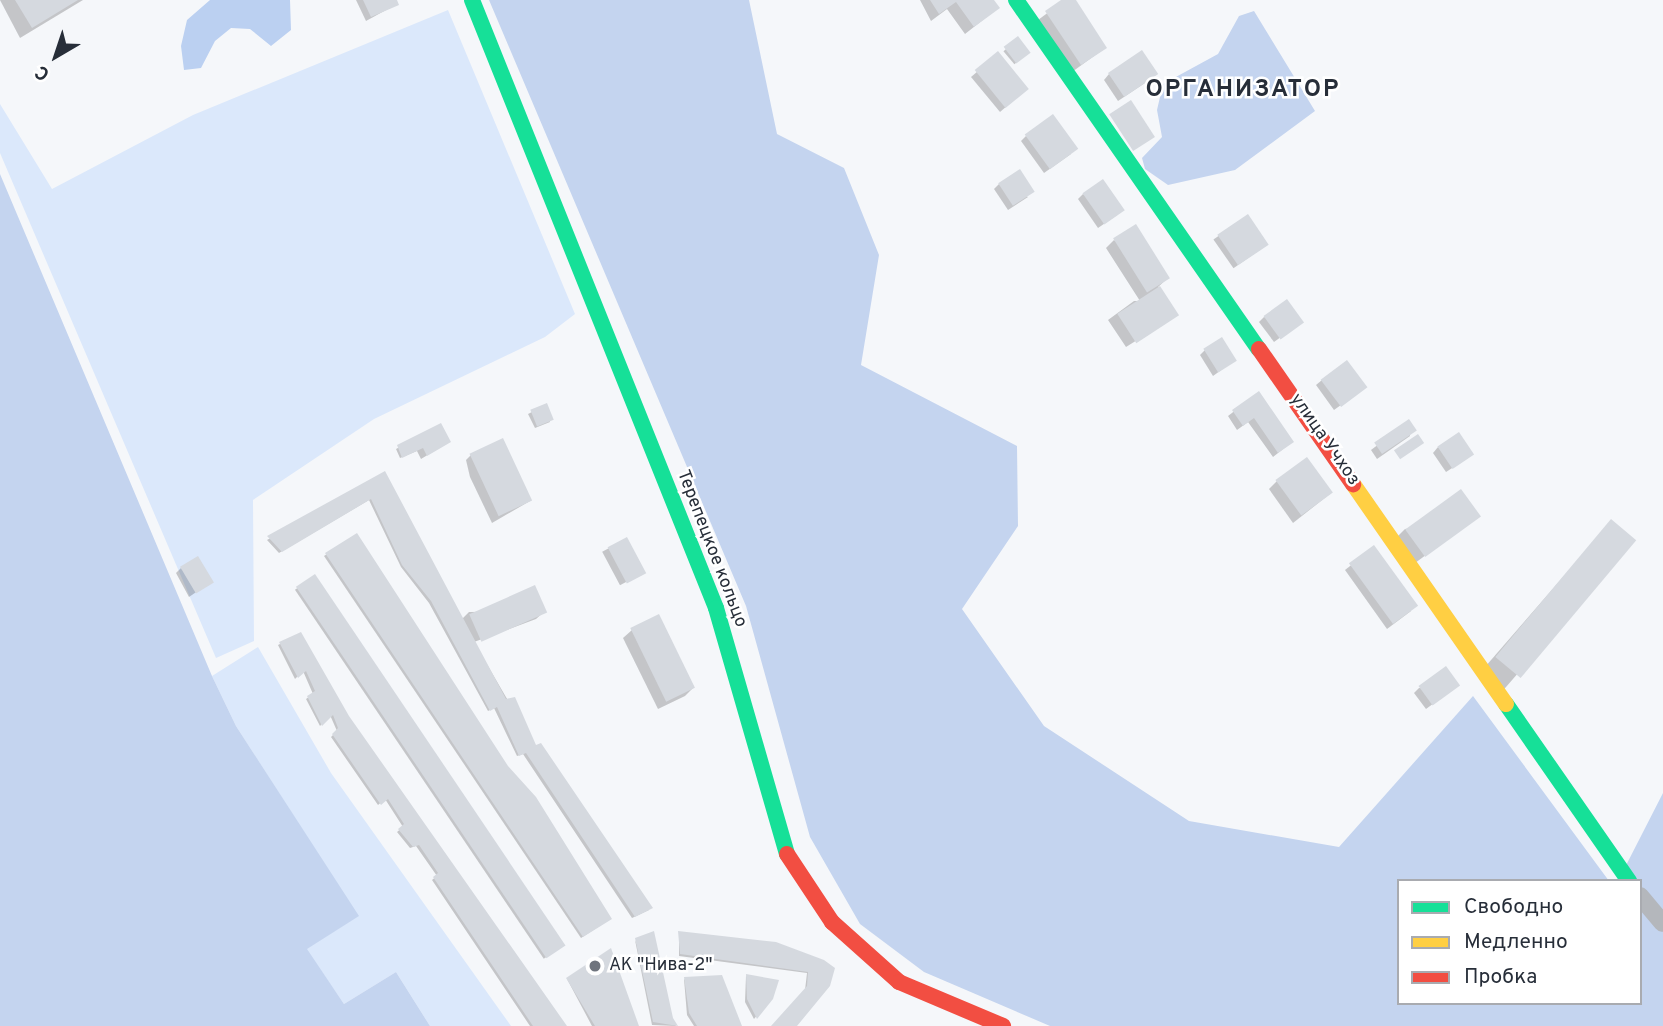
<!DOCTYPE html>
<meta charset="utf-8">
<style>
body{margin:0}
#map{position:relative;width:1663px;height:1026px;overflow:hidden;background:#f5f7fa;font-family:Overpass,sans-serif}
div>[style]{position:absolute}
.green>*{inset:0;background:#dbe8fb}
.forest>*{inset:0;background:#c4d4ef}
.water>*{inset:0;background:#bbd0f1}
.shadow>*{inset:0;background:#0003;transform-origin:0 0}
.building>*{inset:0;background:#d5d9df;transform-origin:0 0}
.street>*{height:18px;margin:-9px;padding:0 9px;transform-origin:9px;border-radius:9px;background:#b4b7bc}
.fast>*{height:16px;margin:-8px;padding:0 8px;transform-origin:8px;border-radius:8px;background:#16e098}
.slow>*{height:16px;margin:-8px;padding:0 8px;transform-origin:8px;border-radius:8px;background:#ffcf43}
.jam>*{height:16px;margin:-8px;padding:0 8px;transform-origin:8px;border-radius:8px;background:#f24e42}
.dots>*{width:19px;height:19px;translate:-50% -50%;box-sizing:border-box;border:4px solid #fff;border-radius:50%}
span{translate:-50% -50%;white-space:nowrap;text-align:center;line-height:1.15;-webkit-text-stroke:5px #fff;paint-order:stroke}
.street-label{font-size:18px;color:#272e39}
.poi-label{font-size:18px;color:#272e39}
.left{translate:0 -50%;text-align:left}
.district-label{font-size:24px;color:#272e39;font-weight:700;letter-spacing:2px}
.legend{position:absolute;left:1397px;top:879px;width:245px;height:126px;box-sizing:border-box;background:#fff;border:2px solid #a9abb0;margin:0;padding:9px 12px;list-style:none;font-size:21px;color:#272e39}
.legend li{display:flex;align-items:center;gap:14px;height:35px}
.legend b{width:35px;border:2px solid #a9abb0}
.north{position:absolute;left:21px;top:21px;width:70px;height:70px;-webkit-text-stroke:5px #fff;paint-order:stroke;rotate:219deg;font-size:19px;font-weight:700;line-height:28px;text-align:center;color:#272e39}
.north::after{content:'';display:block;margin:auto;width:24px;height:32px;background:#272e39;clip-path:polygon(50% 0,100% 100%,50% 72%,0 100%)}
</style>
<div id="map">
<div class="green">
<i style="clip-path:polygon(448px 10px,575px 314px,545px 337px,374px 419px,253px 500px,254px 641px,216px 658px,0 153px,0 104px,52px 189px,193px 115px)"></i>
<i style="clip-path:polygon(258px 647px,331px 773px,511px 1026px,430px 1026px,396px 972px,344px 1004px,306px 949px,358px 916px,236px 726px,212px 676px)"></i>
</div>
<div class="forest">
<i style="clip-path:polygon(489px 0,749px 0,777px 134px,844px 168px,879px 255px,861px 365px,1017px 446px,1018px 526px,962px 609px,1044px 726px,1189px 821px,1339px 847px,1473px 696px,1609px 881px,1399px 881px,1399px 1003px,1640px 1003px,1640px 881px,1618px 881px,1663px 793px,1663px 1026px,1050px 1026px,924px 972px,860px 924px,810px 837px,746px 606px)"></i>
<i style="clip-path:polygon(1254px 11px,1315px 111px,1235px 170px,1168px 185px,1145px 169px,1142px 158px,1162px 137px,1157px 110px,1163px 84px,1218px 54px,1239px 16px)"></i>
<i style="clip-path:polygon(0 174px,212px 676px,236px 726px,359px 916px,307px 949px,344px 1004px,396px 972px,430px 1026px,0 1026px)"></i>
</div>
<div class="water">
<i style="clip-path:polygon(210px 0,290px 0,291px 30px,271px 46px,250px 29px,231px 28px,215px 41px,201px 68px,184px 70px,181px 46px,187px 20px)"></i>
</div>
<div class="shadow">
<i style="clip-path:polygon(0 0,83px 0,20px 38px)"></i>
<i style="clip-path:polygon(356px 0,395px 0,397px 4px,366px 21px)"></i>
<i style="clip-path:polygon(920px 0,992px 0,998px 8px,965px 34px,947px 9px,931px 21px)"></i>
<i style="clip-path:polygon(1065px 0,1074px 0,1105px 48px,1072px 72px,1038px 20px)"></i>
<i style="left:1018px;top:39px;width:17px;height:19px;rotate:50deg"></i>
<i style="clip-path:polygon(998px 54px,1021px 94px,1000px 112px,971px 77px)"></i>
<i style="clip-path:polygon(1109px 74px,1151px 79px,1118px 101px,1104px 80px)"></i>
<i style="clip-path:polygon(1026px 136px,1071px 154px,1044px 173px,1021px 141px)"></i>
<i style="clip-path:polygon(999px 184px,1028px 197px,1008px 210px,994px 189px)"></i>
<i style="clip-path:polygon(1083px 194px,1117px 215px,1098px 228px,1078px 199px)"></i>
<i style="left:1247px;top:216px;width:35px;height:41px;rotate:55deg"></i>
<i style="clip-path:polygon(1114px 240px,1168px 278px,1158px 287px,1177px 315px,1126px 347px,1108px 320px,1134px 301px,1140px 301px,1106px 248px)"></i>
<i style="clip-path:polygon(1264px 317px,1296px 326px,1274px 342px,1259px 322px)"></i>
<i style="clip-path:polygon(1205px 350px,1235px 360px,1213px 376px,1200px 355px)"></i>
<i style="clip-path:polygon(1322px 380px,1359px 392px,1334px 410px,1316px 385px)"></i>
<i style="clip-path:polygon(1258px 393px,1292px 442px,1273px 457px,1248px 422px,1237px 430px,1228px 416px)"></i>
<i style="clip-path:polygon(546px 405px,550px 422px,535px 428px,528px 414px)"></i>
<i style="clip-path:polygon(1408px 422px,1410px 436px,1377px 459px,1371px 450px)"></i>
<i style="clip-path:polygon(417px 438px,449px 442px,421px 459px,417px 451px,400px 458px,396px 449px)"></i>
<i style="clip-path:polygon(1438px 447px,1466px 459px,1446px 472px,1433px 453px)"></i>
<i style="clip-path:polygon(471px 455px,530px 501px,492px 523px,470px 477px,466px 460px)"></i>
<i style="clip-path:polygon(384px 473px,462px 619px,469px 612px,545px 611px,536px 619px,474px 642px,535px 747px,649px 910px,632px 918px,523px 754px,517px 756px,494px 708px,488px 711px,429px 603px,401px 567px,369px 500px,279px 553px,267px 540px)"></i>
<i style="clip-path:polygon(1277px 481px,1331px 493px,1293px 523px,1269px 489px)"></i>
<i style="clip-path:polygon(1478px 517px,1415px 563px,1397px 537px,1405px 529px)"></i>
<i style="left:1611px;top:522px;width:29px;height:200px;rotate:41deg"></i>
<i style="clip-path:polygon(357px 535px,607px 921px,581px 938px,324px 556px)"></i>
<i style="left:626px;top:539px;width:38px;height:27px;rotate:62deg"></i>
<i style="clip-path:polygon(1374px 547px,1411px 611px,1387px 629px,1345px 570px)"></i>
<i style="clip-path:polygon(181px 568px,211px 582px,189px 597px,176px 573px)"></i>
<i style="left:314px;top:577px;width:445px;height:23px;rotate:56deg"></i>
<i style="clip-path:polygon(632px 630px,693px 688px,685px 696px,658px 709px,623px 638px)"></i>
<i style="clip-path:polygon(300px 634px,348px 717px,565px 1026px,530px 1026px,432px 880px,437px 876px,416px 846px,410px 848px,397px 832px,403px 827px,385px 799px,378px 805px,331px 737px,337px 731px,330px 715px,320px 726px,306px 699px,313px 694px,303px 671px,295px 679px,278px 645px)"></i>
<i style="clip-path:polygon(1419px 688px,1453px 689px,1426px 709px,1414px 693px)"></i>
<i style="clip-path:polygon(679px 933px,823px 961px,795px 1026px,773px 1026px,805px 990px,807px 973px,679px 956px)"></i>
<i style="clip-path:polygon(635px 940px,672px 1018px,676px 1026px,652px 1025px)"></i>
<i style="clip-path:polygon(746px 976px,771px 998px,754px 1019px,745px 1002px)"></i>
<i style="clip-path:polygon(567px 979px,637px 1026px,592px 1026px)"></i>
<i style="clip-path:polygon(684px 979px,741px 1026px,694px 1026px,687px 1015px)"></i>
</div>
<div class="building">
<i style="clip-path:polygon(15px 0,78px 0,32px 28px)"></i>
<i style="clip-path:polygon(363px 0,397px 0,399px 5px,371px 17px)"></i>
<i style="clip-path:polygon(930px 0,994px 0,1000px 8px,974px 27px,956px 2px,939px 14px)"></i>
<i style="clip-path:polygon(1061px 0,1076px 0,1107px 48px,1081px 65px,1045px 11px)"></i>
<i style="left:1018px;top:36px;width:21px;height:18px;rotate:53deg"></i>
<i style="left:1142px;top:50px;width:29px;height:41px;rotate:56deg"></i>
<i style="left:998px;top:51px;width:49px;height:30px;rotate:51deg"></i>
<i style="left:1131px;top:100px;width:44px;height:26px;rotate:57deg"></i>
<i style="left:1053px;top:114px;width:43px;height:35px;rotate:54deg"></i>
<i style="left:1020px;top:169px;width:27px;height:26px;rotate:57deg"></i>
<i style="left:1103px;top:179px;width:38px;height:25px;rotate:55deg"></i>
<i style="left:1248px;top:214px;width:37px;height:37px;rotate:56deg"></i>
<i style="left:1136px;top:224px;width:64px;height:27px;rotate:58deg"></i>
<i style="left:1160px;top:286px;width:35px;height:51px;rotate:57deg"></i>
<i style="left:1287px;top:299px;width:29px;height:29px;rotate:54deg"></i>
<i style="left:1222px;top:337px;width:28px;height:22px;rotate:58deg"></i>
<i style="left:1347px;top:360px;width:34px;height:33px;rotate:53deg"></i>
<i style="clip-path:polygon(1259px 391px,1294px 442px,1278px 453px,1254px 418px,1243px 426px,1232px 410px)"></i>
<i style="left:547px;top:403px;width:18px;height:18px;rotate:68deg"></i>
<i style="left:1409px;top:419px;width:14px;height:42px;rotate:56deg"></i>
<i style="clip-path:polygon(441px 423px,451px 442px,427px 456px,423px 448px,402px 458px,397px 445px)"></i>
<i style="left:1459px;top:432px;width:27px;height:26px;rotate:56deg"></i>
<i style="left:1418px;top:434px;width:11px;height:29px;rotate:56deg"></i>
<i style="left:503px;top:438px;width:69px;height:37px;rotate:65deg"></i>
<i style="left:1307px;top:457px;width:44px;height:39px;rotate:54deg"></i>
<i style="clip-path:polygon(385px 471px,506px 699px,515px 697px,536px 745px,541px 743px,653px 908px,635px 917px,526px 753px,519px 756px,497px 707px,490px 711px,431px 601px,402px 565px,371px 499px,282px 552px,267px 536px)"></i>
<i style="left:1461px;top:489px;width:34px;height:69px;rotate:54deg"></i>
<i style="left:1611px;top:519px;width:33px;height:180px;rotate:40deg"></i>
<i style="clip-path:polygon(357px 533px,508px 766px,536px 797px,612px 919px,583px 937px,325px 553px)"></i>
<i style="left:627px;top:537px;width:41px;height:22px;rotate:62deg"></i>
<i style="left:1374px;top:545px;width:75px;height:31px;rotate:54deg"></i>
<i style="left:198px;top:556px;width:31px;height:21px;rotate:59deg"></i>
<i style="left:315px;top:574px;width:448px;height:23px;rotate:56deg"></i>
<i style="left:535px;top:585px;width:30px;height:72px;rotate:66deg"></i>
<i style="left:659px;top:614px;width:82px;height:32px;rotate:64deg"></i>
<i style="clip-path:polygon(301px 632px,349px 716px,567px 1026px,533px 1026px,433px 877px,438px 873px,419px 845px,413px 847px,398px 829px,404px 824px,388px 799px,381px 805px,332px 734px,338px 728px,333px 715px,322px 726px,307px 696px,315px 691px,306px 671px,298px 678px,279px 642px)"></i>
<i style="left:1446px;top:666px;width:24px;height:34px;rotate:54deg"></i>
<i style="clip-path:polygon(654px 931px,673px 1018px,678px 1026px,653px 1022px,635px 938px)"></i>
<i style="clip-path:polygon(678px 931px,776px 942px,824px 960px,835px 968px,830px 986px,797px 1026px,771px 1026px,807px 986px,808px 972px,680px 954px)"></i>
<i style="clip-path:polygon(611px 948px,639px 1026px,595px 1026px,566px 978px)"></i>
<i style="clip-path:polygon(746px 974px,779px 980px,773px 999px,757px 1019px,747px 999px)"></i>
<i style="clip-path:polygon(722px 975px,742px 1026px,697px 1026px,689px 1013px,684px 977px)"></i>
</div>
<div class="street">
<i style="left:1640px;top:896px;width:35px;rotate:50deg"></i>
</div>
<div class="fast">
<i style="left:472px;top:0;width:655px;rotate:68.13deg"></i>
<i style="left:716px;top:608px;width:256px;rotate:73.9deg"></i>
<i style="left:1016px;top:0;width:425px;rotate:55.2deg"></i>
<i style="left:1506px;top:704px;width:216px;rotate:55.2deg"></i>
</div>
<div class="slow">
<i style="left:1353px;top:484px;width:268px;rotate:55.2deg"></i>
</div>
<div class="jam">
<i style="left:1259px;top:349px;width:165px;rotate:55.2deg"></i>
<i style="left:787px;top:854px;width:82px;rotate:56.5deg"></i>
<i style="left:832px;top:922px;width:90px;rotate:41.8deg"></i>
<i style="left:899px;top:982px;width:113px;rotate:22.9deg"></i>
</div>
<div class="dots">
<i style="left:595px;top:966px;background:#6f747d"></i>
</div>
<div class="street-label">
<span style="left:1324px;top:440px;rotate:55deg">улица Учхоз</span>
<span style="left:711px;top:549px;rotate:69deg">Терепецкое кольцо</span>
</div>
<div class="poi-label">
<span class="left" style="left:609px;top:966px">АК "Нива-2"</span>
</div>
<div class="district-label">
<span style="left:1243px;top:91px">ОРГАНИЗАТОР</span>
</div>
<ul class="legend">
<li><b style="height:9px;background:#16e098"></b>Свободно</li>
<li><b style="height:9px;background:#ffcf43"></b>Медленно</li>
<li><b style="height:9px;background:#f24e42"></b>Пробка</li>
</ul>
<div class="north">С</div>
</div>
